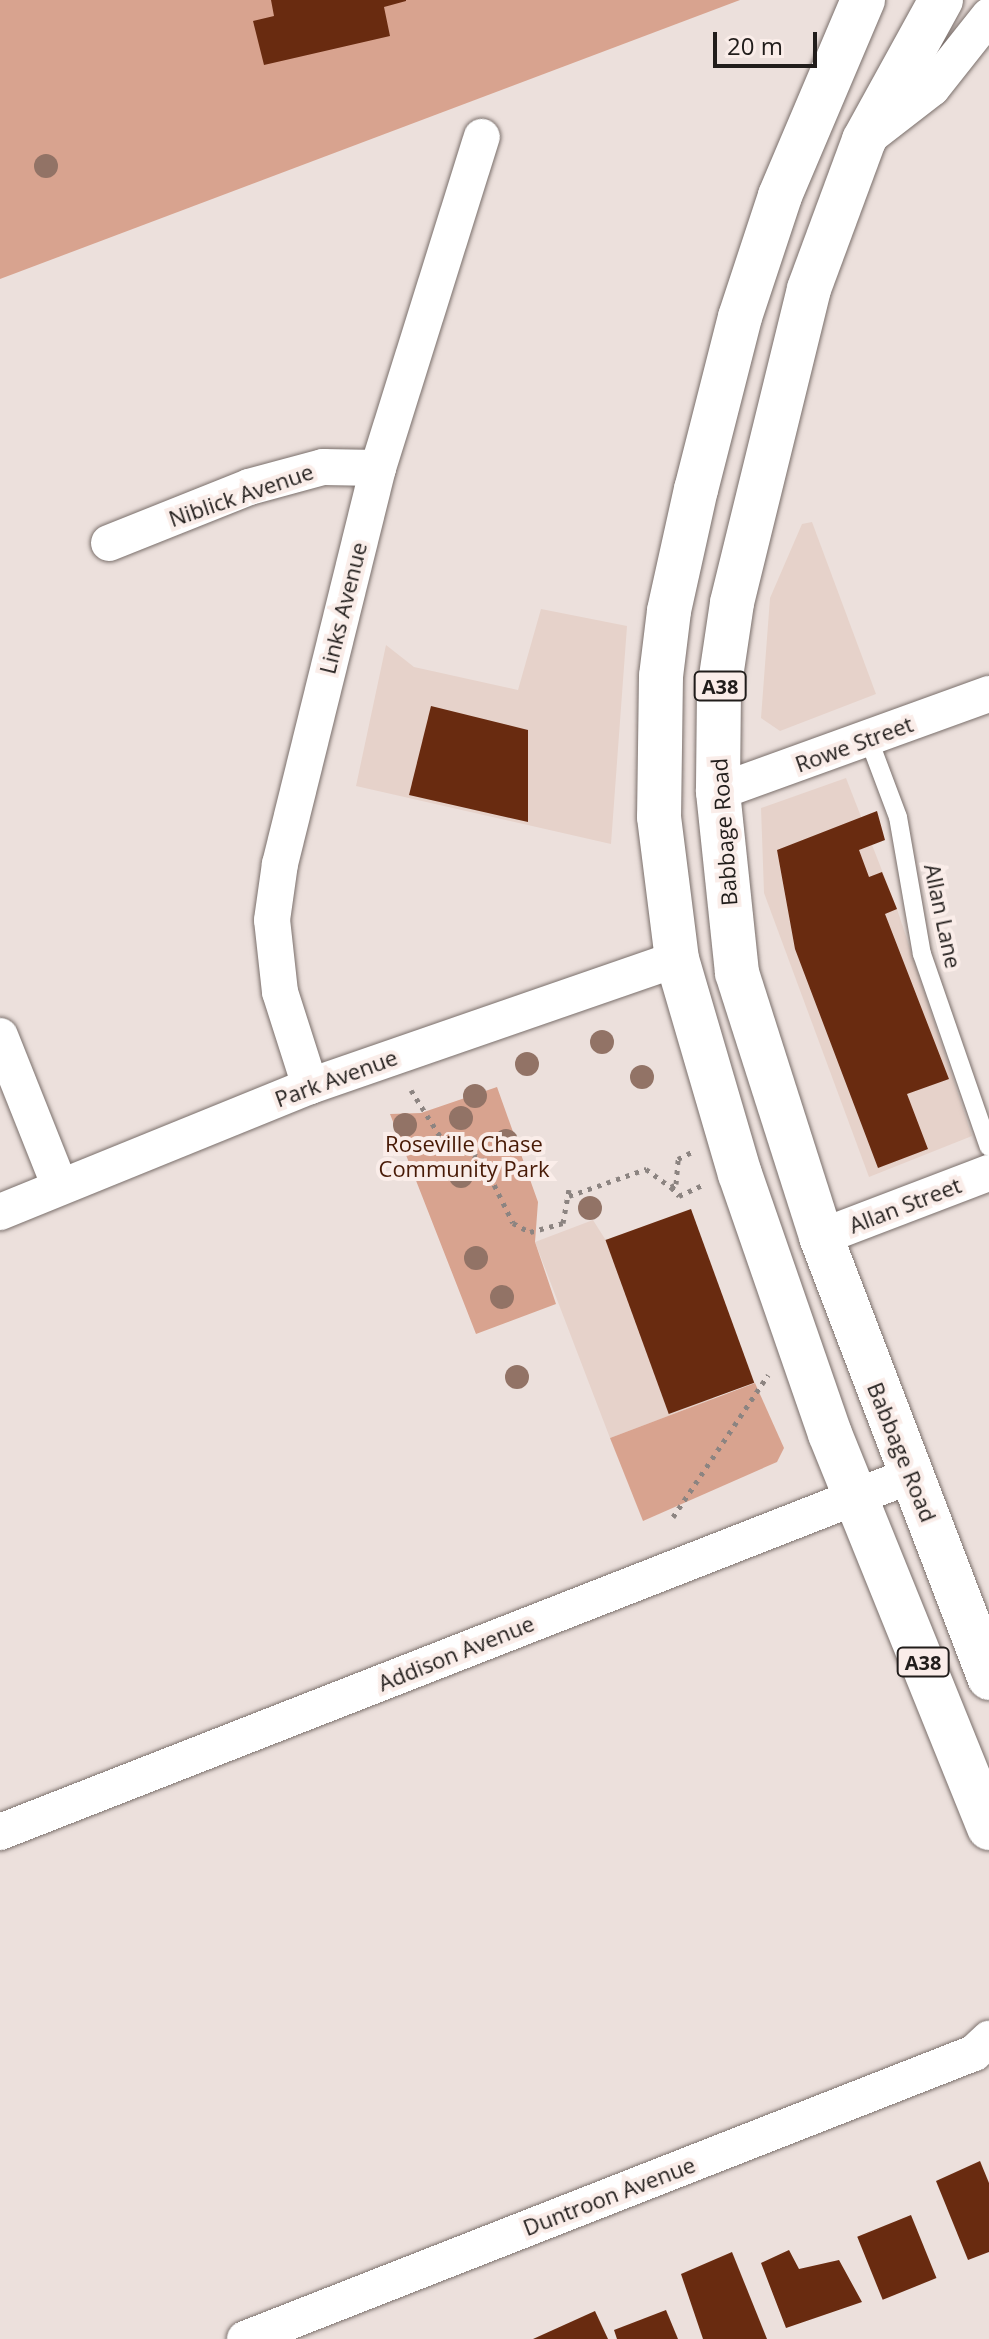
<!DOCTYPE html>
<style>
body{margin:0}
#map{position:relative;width:989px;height:2339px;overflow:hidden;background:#ece0dc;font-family:"Open Sans",sans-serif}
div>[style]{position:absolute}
.built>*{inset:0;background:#e6d2ca}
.green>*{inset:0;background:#d8a38f}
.building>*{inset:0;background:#692b10;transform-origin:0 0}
.path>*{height:5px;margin-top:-2.5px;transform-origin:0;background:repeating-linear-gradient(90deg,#8c8481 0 4px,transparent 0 10px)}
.roads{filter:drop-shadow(0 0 2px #7a6f6b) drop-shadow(0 0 2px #7a6f6b)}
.service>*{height:18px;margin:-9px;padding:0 9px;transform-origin:9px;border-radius:9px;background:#fff}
.minor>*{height:36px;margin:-18px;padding:0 18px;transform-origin:18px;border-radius:18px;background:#fff}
.trunk>*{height:44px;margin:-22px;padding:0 22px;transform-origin:22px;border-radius:22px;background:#fff}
.trees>*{width:24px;height:24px;margin:-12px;border-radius:50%;background:#927366}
span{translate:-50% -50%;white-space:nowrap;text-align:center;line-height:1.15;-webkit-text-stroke:8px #faede9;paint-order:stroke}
.shield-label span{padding:2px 6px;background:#faede9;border:2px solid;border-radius:6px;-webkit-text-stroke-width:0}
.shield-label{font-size:20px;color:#211d1b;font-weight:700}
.street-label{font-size:22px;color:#211d1b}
.park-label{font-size:22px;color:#481a06}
.scale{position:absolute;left:713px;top:32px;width:104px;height:36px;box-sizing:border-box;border:4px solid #211d1b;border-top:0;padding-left:10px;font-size:24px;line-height:28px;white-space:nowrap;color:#211d1b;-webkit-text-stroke:6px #faede9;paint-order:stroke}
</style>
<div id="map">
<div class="built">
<i style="clip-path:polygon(812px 522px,876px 694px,780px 731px,761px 718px,770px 598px,802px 524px)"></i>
<i style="clip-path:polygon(541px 609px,627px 626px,611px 844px,356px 786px,386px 645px,414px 667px,518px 690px)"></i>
<i style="clip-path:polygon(846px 778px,897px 909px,972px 1136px,869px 1177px,764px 893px,761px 808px)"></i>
<i style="clip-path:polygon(593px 1220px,605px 1239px,659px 1254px,713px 1399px,610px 1438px,535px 1242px)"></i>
</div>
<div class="green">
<i style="clip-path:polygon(0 0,740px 0,0 279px)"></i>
<i style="clip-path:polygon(497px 1087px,538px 1202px,535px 1242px,556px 1304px,476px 1334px,390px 1114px,421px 1113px)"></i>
<i style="clip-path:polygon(755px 1383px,784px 1448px,777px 1462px,643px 1521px,610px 1438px)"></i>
</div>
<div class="building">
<i style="clip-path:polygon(271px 0,406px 0,406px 1px,384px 7px,390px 36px,264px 65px,253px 21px,274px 16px)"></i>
<i style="clip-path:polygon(431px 706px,528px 730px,528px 822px,409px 795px)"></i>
<i style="clip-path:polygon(877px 811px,885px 840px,859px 850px,869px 877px,882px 872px,897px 909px,885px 914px,949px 1079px,907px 1094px,928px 1149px,878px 1168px,795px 949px,777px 850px)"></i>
<i style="left:691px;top:1209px;width:185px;height:91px;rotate:70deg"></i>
<i style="clip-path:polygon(980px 2161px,989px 2183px,989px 2252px,968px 2260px,936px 2181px)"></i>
<i style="left:911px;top:2215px;width:68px;height:58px;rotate:68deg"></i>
<i style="clip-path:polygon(789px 2250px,799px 2269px,839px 2260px,862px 2302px,786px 2328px,761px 2263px)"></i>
<i style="clip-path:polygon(732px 2252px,767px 2339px,703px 2339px,681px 2274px)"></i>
<i style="clip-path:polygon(666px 2310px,678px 2339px,617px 2339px,614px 2330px)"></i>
<i style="clip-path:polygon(595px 2311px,608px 2339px,533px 2339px)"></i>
</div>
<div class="path">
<i style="left:411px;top:1090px;width:64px;rotate:57.8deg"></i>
<i style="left:445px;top:1144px;width:39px;rotate:21deg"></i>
<i style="left:481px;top:1158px;width:72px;rotate:63.8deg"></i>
<i style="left:513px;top:1223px;width:19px;rotate:28deg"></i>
<i style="left:530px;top:1232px;width:34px;rotate:-15deg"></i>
<i style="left:563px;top:1223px;width:34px;rotate:-80deg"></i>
<i style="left:671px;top:1187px;width:12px;rotate:48deg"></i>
<i style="left:679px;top:1196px;width:26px;rotate:-25deg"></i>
<i style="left:569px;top:1196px;width:82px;rotate:-19.3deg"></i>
<i style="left:646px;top:1169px;width:31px;rotate:36deg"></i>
<i style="left:671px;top:1187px;width:6px;rotate:-31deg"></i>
<i style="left:676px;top:1184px;width:25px;rotate:-85deg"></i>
<i style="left:678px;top:1159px;width:16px;rotate:-27deg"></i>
<i style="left:673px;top:1517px;width:171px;rotate:-56.2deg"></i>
</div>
<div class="roads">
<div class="service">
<i style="left:869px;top:740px;width:82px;rotate:69.4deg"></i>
<i style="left:898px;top:817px;width:139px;rotate:80.1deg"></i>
<i style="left:922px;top:954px;width:204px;rotate:70.9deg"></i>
</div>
<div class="minor">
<i style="left:870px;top:136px;width:78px;rotate:-37.7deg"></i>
<i style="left:932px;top:88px;width:92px;rotate:-51.6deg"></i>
<i style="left:109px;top:543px;width:151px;rotate:-21.8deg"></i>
<i style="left:249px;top:487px;width:77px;rotate:-15.1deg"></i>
<i style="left:323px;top:467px;width:55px;rotate:1deg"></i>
<i style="left:718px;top:792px;width:288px;rotate:-19.9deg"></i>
<i style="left:0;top:1036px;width:162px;rotate:68.3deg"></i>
<i style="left:310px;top:1086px;width:99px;rotate:-107.7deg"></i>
<i style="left:280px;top:992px;width:72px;rotate:-96.3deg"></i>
<i style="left:272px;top:920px;width:57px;rotate:-81.9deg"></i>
<i style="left:280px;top:864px;width:408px;rotate:-76.1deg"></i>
<i style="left:378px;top:468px;width:347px;rotate:-72.6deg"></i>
<i style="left:0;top:1212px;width:335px;rotate:-22.1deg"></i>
<i style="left:310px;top:1086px;width:388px;rotate:-19.1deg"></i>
<i style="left:821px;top:1237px;width:180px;rotate:-20.9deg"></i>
<i style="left:0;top:1832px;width:979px;rotate:-21.38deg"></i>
<i style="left:245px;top:2339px;width:783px;rotate:-21.42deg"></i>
<i style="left:974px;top:2053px;width:21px;rotate:-43deg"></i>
</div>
<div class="trunk">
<i style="left:863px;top:0;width:213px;rotate:113deg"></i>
<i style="left:780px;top:196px;width:127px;rotate:108.3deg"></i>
<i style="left:740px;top:317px;width:178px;rotate:104.3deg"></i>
<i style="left:696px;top:489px;width:125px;rotate:102.5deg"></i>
<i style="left:669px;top:611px;width:65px;rotate:97deg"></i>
<i style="left:661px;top:676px;width:141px;rotate:90.8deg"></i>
<i style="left:659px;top:817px;width:143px;rotate:82.8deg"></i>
<i style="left:677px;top:959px;width:224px;rotate:73.7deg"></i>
<i style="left:740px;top:1174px;width:275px;rotate:70.9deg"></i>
<i style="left:830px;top:1434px;width:425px;rotate:68deg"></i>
<i style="left:941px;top:0;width:160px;rotate:118.8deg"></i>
<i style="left:864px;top:140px;width:159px;rotate:110.3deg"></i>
<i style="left:809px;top:289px;width:323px;rotate:103.8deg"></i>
<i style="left:732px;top:603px;width:88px;rotate:98.5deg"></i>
<i style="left:719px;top:690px;width:102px;rotate:90.6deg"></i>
<i style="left:718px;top:792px;width:182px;rotate:84deg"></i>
<i style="left:737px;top:973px;width:277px;rotate:72.3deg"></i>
<i style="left:821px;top:1237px;width:472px;rotate:69.1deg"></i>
</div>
</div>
<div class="trees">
<i style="left:46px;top:166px"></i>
<i style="left:602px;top:1042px"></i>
<i style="left:527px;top:1064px"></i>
<i style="left:642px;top:1077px"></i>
<i style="left:475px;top:1096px"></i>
<i style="left:461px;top:1118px"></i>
<i style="left:405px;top:1125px"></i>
<i style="left:506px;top:1141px"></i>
<i style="left:461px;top:1176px"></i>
<i style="left:590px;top:1208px"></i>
<i style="left:476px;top:1258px"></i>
<i style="left:502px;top:1297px"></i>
<i style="left:517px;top:1377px"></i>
</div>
<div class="shield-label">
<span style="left:720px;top:686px">A38</span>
<span style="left:923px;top:1662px">A38</span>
</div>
<div class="street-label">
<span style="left:241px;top:495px;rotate:-19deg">Niblick Avenue</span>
<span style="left:343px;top:608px;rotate:-76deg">Links Avenue</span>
<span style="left:854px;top:744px;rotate:-20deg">Rowe Street</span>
<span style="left:724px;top:832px;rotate:-94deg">Babbage Road</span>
<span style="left:943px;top:916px;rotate:78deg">Allan Lane</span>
<span style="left:336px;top:1078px;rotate:-20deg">Park Avenue</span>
<span style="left:905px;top:1205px;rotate:-21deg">Allan Street</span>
<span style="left:902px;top:1452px;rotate:68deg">Babbage Road</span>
<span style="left:456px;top:1653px;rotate:-22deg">Addison Avenue</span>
<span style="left:609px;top:2196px;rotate:-21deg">Duntroon Avenue</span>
</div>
<div class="park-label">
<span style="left:464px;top:1156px">Roseville Chase<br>Community Park</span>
</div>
<div class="scale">20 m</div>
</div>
